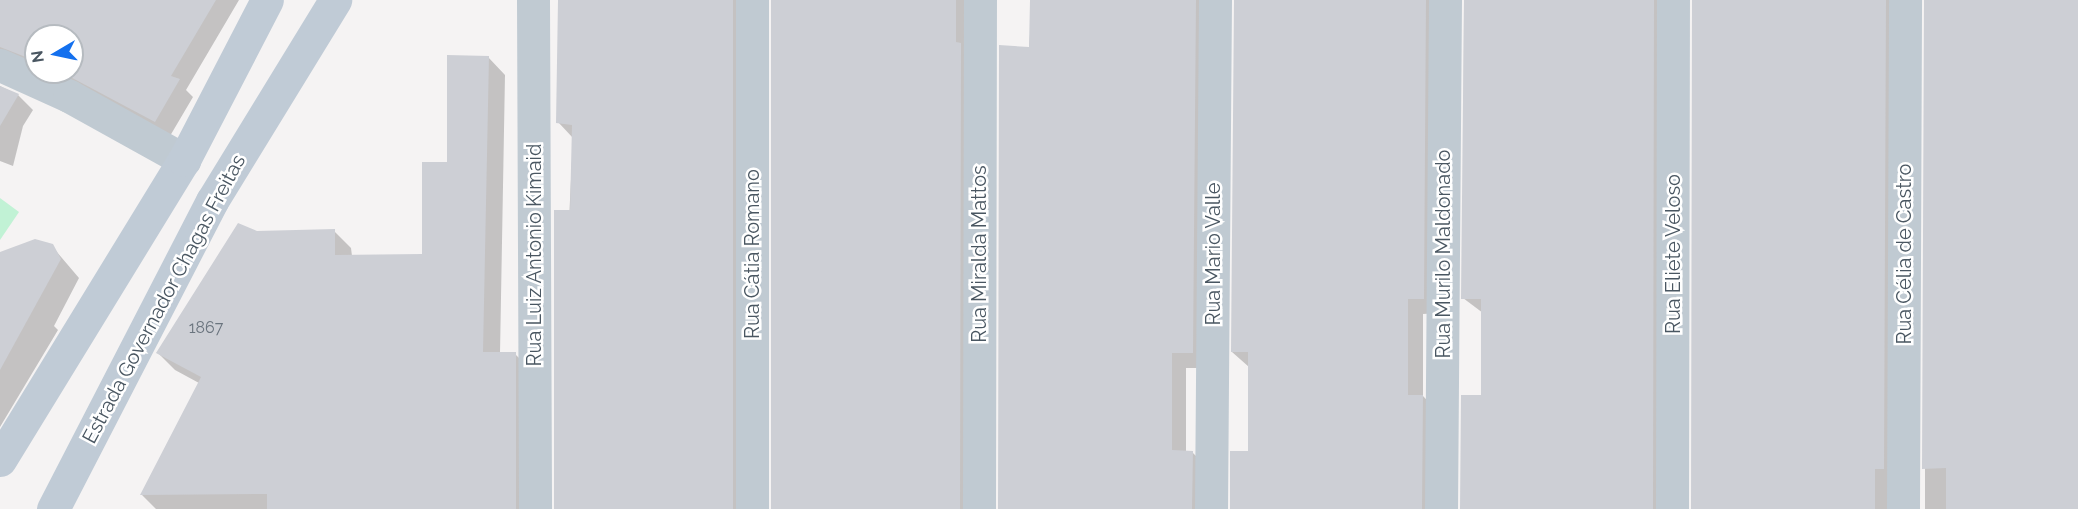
<!DOCTYPE html>
<meta charset="utf-8">
<style>
body{margin:0}
#map{position:relative;width:2078px;height:509px;overflow:hidden;background:#f5f3f3;font-family:Raleway,sans-serif}
div>[style]{position:absolute}
.green>*{inset:0;background:#c1f2d5}
.shadow>*{inset:0;background:#0003;transform-origin:0 0}
.building>*{inset:0;background:#cdcfd5}
.minor>*{height:33px;margin:-16.5px;padding:0 16.5px;transform-origin:16.5px;border-radius:16.5px;background:#c0cad2}
.secondary>*{height:33px;margin:-16.5px;padding:0 16.5px;transform-origin:16.5px;border-radius:16.5px;background:#c0cbd6}
span{translate:-50% -50%;white-space:nowrap;text-align:center;line-height:1.15;-webkit-text-stroke:5px #fff;paint-order:stroke}
.number-label{font-size:16px;color:#6a747e}
.number-label span{-webkit-text-stroke-width:0}
.street-label{font-size:20px;color:#495661}
.north{position:absolute;left:24px;top:24px;width:60px;height:60px;box-sizing:border-box;background:#fff;border:2px solid #b6bbc0;border-radius:50%;rotate:261deg;font-size:16px;font-weight:700;line-height:24px;text-align:center;color:#495661}
.north::after{content:'';display:block;margin:auto;width:21px;height:27px;background:#1470ee;clip-path:polygon(50% 0,100% 100%,50% 72%,0 100%)}
</style>
<div id="map">
<div class="green">
<i style="clip-path:polygon(0 198px,19px 212px,0 240px)"></i>
</div>
<div class="shadow">
<i style="clip-path:polygon(0 0,239px 0,186px 90px,193px 97px,170px 136px,40px 72px,72px 72px,72px 36px,36px 36px,36px 70px,0 56px)"></i>
<i style="clip-path:polygon(559px 0,760px 0,748px 509px,555px 509px,573px 138px,558px 122px)"></i>
<i style="left:772px;top:0;width:199px;height:509px"></i>
<i style="clip-path:polygon(1032px 0,1223px 0,1208px 368px,1186px 368px,1186px 452px,1192px 452px,1207px 467px,1207px 509px,1002px 509px)"></i>
<i style="clip-path:polygon(1235px 0,1432px 0,1439px 313px,1423px 314px,1423px 396px,1438px 412px,1439px 509px,1240px 509px,1249px 452px,1249px 367px,1232px 352px)"></i>
<i style="clip-path:polygon(1464px 0,1681px 0,1667px 509px,1463px 509px,1482px 397px,1483px 313px,1463px 298px)"></i>
<i style="left:1693px;top:0;width:214px;height:509px"></i>
<i style="left:1925px;top:0;width:153px;height:509px"></i>
<i style="clip-path:polygon(488px 57px,505px 75px,500px 354px,515px 354px,532px 371px,533px 509px,156px 509px,142px 495px,199px 383px,175px 370px,158px 353px,256px 232px,334px 231px,351px 248px,352px 256px,423px 255px,449px 163px)"></i>
<i style="clip-path:polygon(0 86px,18px 95px,33px 110px,23px 126px,13px 166px,0 161px)"></i>
<i style="clip-path:polygon(56px 251px,79px 278px,54px 326px,58px 330px,0 427px,0 274px)"></i>
</div>
<div class="building">
<i style="clip-path:polygon(0 0,216px 0,171px 76px,180px 79px,155px 122px,61px 72px,72px 72px,72px 36px,36px 36px,36px 61px,0 47px)"></i>
<i style="clip-path:polygon(558px 0,733px 0,733px 509px,554px 509px,554px 210px,570px 210px,572px 125px,556px 123px)"></i>
<i style="clip-path:polygon(771px 0,956px 0,956px 42px,961px 43px,960px 509px,771px 509px)"></i>
<i style="clip-path:polygon(1030px 0,1196px 0,1193px 353px,1172px 353px,1172px 450px,1193px 451px,1192px 509px,998px 509px,999px 45px,1029px 47px)"></i>
<i style="clip-path:polygon(1234px 0,1426px 0,1424px 299px,1408px 299px,1408px 395px,1423px 395px,1422px 509px,1230px 509px,1230px 451px,1248px 451px,1248px 352px,1231px 352px)"></i>
<i style="clip-path:polygon(1464px 0,1654px 0,1653px 509px,1460px 509px,1461px 395px,1481px 395px,1481px 299px,1461px 299px)"></i>
<i style="clip-path:polygon(1692px 0,1886px 0,1884px 469px,1875px 469px,1875px 509px,1691px 509px)"></i>
<i style="clip-path:polygon(1924px 0,2078px 0,2078px 509px,1946px 509px,1946px 468px,1922px 469px)"></i>
<i style="clip-path:polygon(447px 55px,489px 56px,483px 352px,516px 352px,516px 509px,267px 509px,267px 494px,140px 495px,201px 377px,156px 353px,238px 223px,257px 231px,335px 229px,335px 255px,422px 254px,422px 162px,447px 162px)"></i>
<i style="clip-path:polygon(0 86px,19px 94px,0 126px)"></i>
<i style="clip-path:polygon(35px 239px,53px 244px,61px 259px,0 370px,0 252px)"></i>
</div>
<div class="minor">
<i style="left:533px;top:0;width:509px;rotate:89.77deg"></i>
<i style="left:752px;top:0;width:509px;rotate:90deg"></i>
<i style="left:0;top:65px;width:76px;rotate:24.2deg"></i>
<i style="left:69px;top:96px;width:132px;rotate:29.1deg"></i>
<i style="left:979px;top:509px;width:509px;rotate:-89.89deg"></i>
<i style="left:1211px;top:509px;width:509px;rotate:-89.55deg"></i>
<i style="left:1441px;top:509px;width:509px;rotate:-89.55deg"></i>
<i style="left:1672px;top:509px;width:509px;rotate:-89.89deg"></i>
<i style="left:1903px;top:509px;width:509px;rotate:-89.77deg"></i>
</div>
<div class="secondary">
<i style="left:0;top:460px;width:352px;rotate:-58.5deg"></i>
<i style="left:184px;top:160px;width:180px;rotate:-62.6deg"></i>
<i style="left:53px;top:509px;width:347px;rotate:-62.7deg"></i>
<i style="left:212px;top:201px;width:236px;rotate:-58.5deg"></i>
</div>
<div class="number-label">
<span style="left:206px;top:328px">1867</span>
</div>
<div class="street-label">
<span style="left:752px;top:254px;rotate:-90deg">Rua Cátia Romano</span>
<span style="left:979px;top:254px;rotate:-90deg">Rua Miralda Mattos</span>
<span style="left:1213px;top:254px;rotate:-90deg">Rua Mario Valle</span>
<span style="left:1443px;top:254px;rotate:-90deg">Rua Murilo Maldonado</span>
<span style="left:1673px;top:254px;rotate:-90deg">Rua Eliete Veloso</span>
<span style="left:1904px;top:254px;rotate:-90deg">Rua Célia de Castro</span>
<span style="left:534px;top:255px;rotate:-90deg">Rua Luiz Antonio Kimaid</span>
<span style="left:164px;top:299px;rotate:-62deg">Estrada Governador Chagas Freitas</span>
</div>
<div class="north">N</div>
</div>
